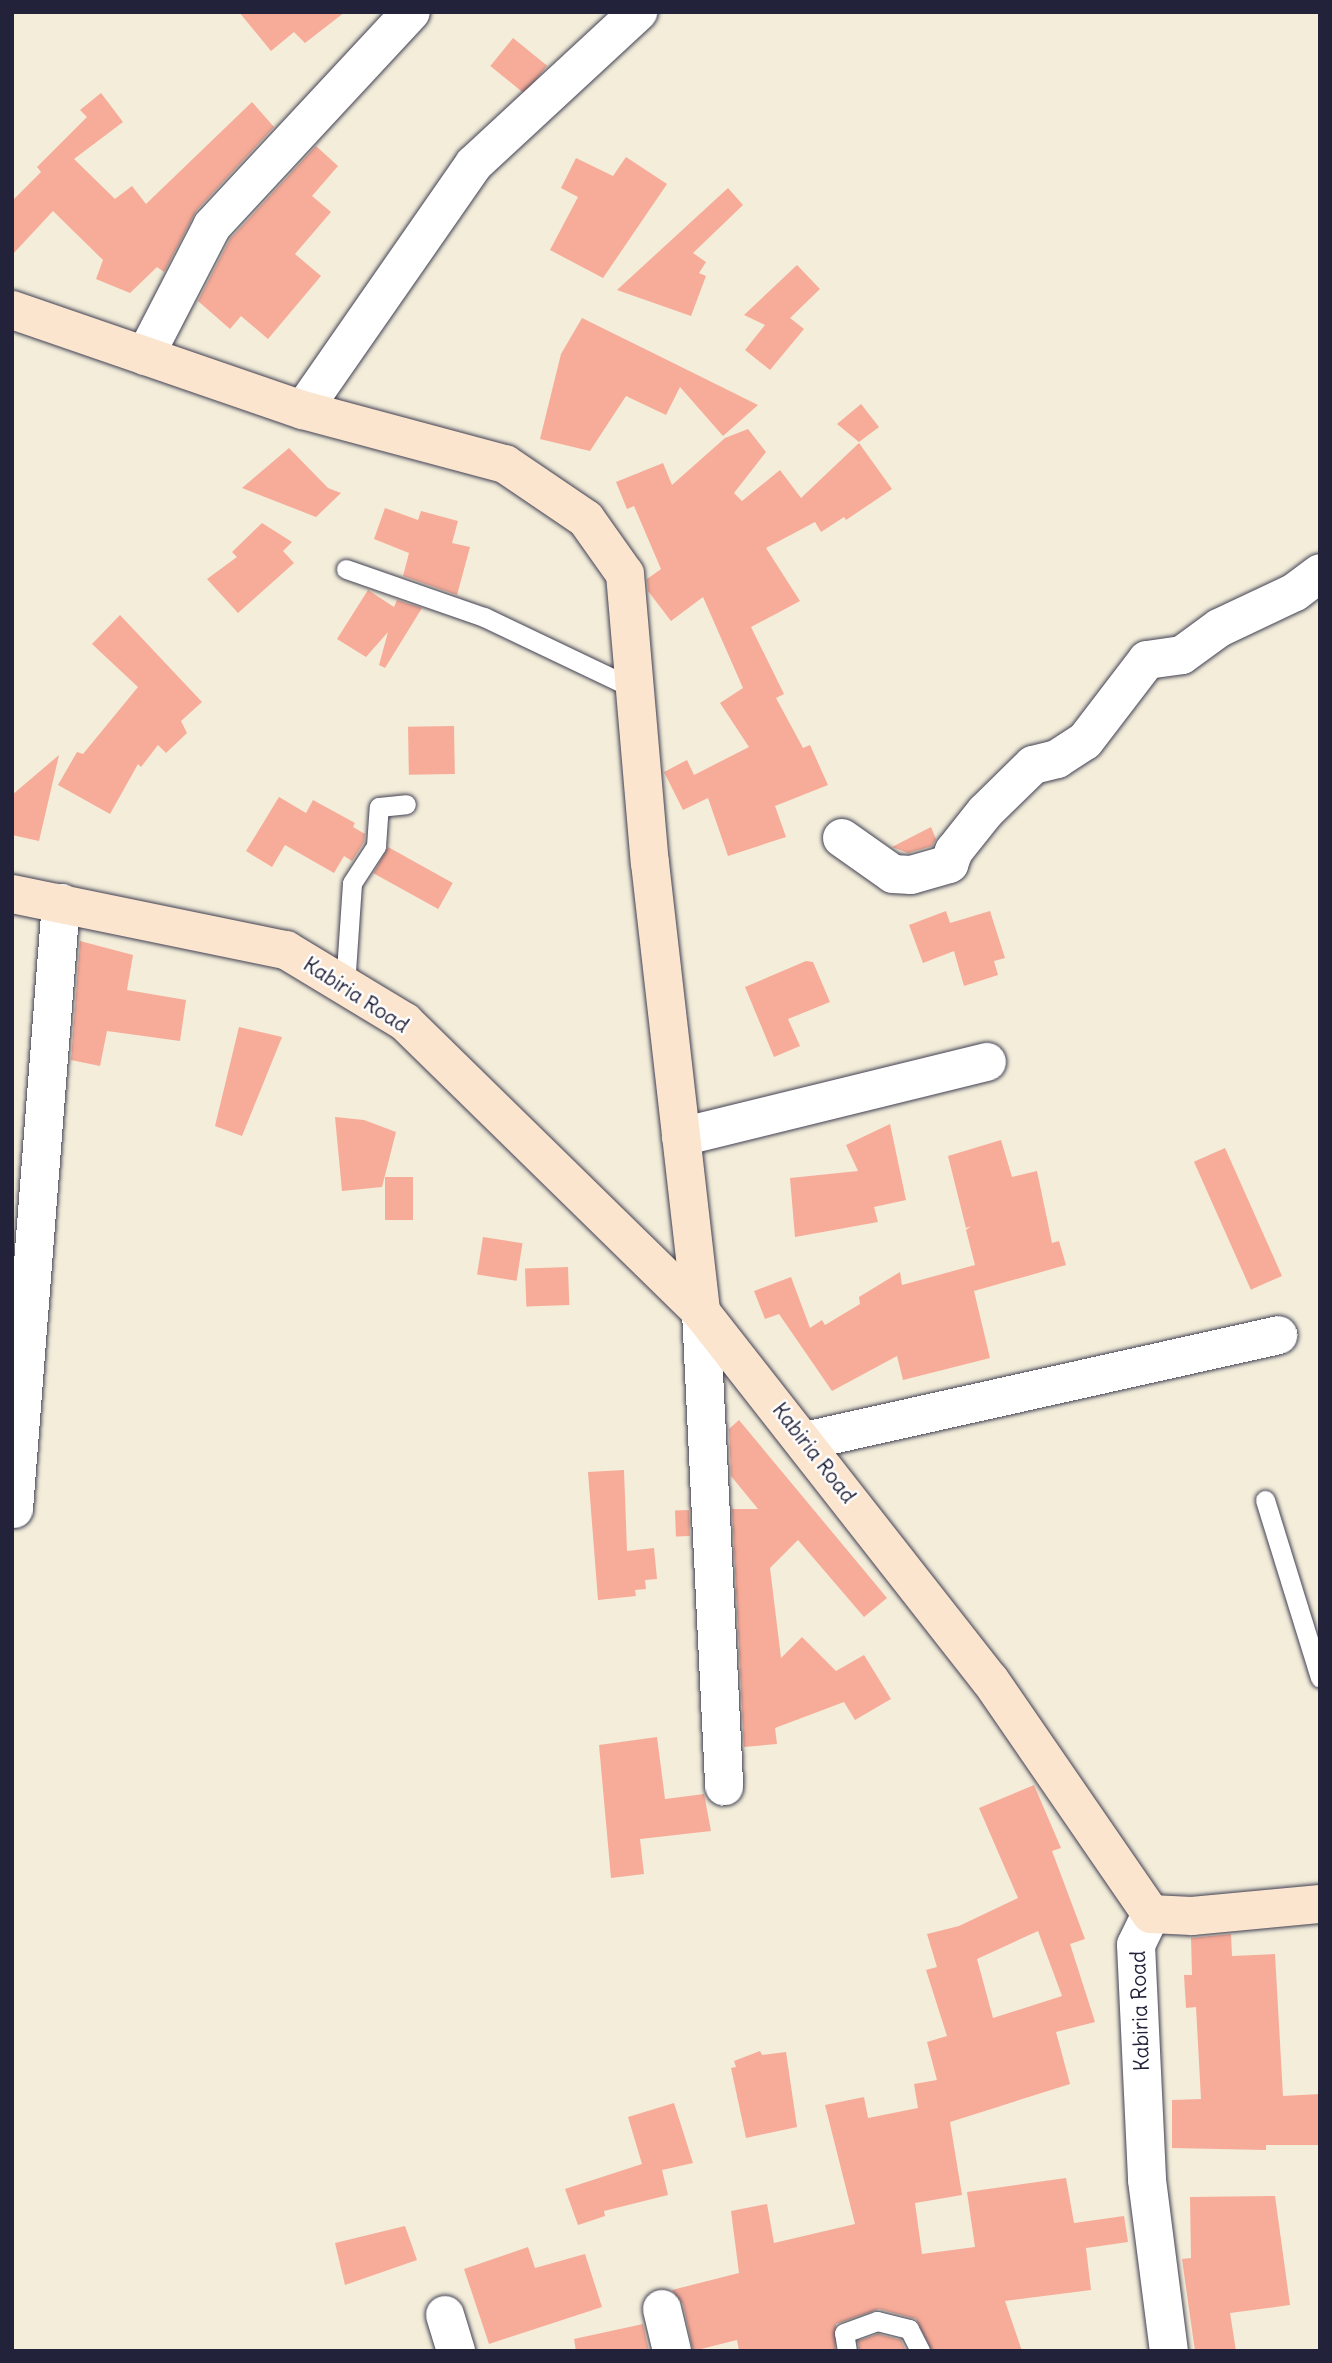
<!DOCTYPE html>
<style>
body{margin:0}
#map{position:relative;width:1332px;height:2363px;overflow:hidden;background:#f3edda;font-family:Delius,sans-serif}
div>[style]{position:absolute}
.building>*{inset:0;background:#f7ac99;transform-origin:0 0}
.roads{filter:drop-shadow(0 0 2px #414053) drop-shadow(0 0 2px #414053)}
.lane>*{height:19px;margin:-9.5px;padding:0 9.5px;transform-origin:9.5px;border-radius:9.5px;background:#fff}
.street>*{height:38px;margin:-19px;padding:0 19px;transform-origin:19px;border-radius:19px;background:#fff}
.secondary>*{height:38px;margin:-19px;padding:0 19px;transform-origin:19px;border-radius:19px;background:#fbe5cf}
span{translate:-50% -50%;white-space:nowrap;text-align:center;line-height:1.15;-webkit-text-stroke:5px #fff;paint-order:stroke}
.street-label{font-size:21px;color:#22223b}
.frame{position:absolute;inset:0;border:14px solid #22223b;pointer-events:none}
</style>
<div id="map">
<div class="building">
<i style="clip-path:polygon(239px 12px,345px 12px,305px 43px,294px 32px,271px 51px)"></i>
<i style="left:513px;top:38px;width:44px;height:36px;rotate:39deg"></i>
<i style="clip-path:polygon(101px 93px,123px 122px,74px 159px,115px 199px,132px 186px,146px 204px,252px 102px,274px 127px,196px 211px,164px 272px,157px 267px,130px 293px,96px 279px,103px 260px,53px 211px,12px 255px,12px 201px,41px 172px,37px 167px,87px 117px,80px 110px)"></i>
<i style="clip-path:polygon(316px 146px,338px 166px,312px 196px,331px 212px,295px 254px,321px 276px,268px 339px,241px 316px,230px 329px,198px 301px,230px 239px)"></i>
<i style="clip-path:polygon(626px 157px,667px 184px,603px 278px,550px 250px,578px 197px,561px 188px,576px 158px,613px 176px)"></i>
<i style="clip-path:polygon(728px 188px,743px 205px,693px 253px,706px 262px,699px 273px,706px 276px,691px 316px,617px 290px)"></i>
<i style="clip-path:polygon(797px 265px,820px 289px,790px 318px,804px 329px,770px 370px,745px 350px,765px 325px,744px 315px)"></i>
<i style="clip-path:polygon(582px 318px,649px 351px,758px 405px,723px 436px,680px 387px,666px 415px,626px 396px,590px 451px,540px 439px,561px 354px)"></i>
<i style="clip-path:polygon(861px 404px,879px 427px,859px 442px,837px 424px)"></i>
<i style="clip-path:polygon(748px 429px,766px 452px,734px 493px,742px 501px,780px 470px,801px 498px,859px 443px,892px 489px,846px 520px,844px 517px,821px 532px,815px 522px,766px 548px,800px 601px,751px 627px,784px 694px,776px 698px,803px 748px,810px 745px,828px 785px,775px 806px,786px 837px,728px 856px,708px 798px,683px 810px,664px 772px,687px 760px,694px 775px,749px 747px,720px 703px,743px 688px,703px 597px,671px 621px,648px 591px,647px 579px,661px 569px,634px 506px,627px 509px,616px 482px,663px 463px,672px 485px,725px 438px)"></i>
<i style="clip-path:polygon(289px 448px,328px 488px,341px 493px,316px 517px,242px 488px)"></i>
<i style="clip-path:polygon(385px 508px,418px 520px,421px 511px,458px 521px,452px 543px,470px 547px,457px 595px,403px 576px,409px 553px,374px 539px)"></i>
<i style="clip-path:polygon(262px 523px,292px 542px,283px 551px,294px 563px,238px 613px,207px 579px,237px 557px,232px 552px)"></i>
<i style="clip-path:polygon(368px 590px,394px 607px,397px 600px,422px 608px,385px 668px,379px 665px,388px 632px,366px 657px,337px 639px)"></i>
<i style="clip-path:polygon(120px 615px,202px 702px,181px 721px,187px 733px,166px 753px,158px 745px,141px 767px,138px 764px,110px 814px,58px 785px,77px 752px,83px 754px,138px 687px,92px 644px)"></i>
<i style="left:454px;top:726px;width:48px;height:46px;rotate:89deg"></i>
<i style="clip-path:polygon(59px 755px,39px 841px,12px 835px,12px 795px)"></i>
<i style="clip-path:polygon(279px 797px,306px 813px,313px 800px,355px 823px,353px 827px,365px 834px,364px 842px,352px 861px,344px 856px,334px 873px,285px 845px,272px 867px,246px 851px)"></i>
<i style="clip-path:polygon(931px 827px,936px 839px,932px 846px,908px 853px,892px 847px)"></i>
<i style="left:388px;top:847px;width:74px;height:30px;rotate:29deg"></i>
<i style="clip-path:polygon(946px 911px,950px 923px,990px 911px,1005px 958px,994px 961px,998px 975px,964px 986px,954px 951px,923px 963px,909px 925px)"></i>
<i style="clip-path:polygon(80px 941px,133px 955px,127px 990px,186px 1000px,180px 1041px,107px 1031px,100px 1066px,71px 1060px)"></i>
<i style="clip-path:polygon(806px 961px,813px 962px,830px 1002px,788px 1019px,800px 1046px,774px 1057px,745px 987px)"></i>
<i style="clip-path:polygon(239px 1027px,282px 1037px,242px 1136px,215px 1126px)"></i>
<i style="clip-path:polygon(335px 1117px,364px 1120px,396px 1132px,382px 1187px,342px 1191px)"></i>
<i style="clip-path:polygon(890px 1124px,906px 1200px,874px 1207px,878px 1222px,795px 1237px,790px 1178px,858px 1171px,846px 1145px)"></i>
<i style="clip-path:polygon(1001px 1140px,1012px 1177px,1037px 1171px,1052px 1243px,1059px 1241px,1066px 1265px,974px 1291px,990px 1358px,903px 1380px,897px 1356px,832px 1391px,779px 1314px,765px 1319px,754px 1291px,791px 1277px,810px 1328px,822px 1320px,825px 1325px,860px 1304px,859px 1297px,900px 1272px,902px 1285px,975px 1265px,966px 1230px,971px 1226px,966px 1228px,948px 1156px)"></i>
<i style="left:1225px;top:1148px;width:140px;height:34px;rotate:66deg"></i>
<i style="left:413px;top:1177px;width:43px;height:28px;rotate:90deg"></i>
<i style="left:483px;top:1237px;width:40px;height:38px;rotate:9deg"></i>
<i style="left:568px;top:1267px;width:38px;height:43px;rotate:88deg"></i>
<i style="clip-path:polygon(739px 1420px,887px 1598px,864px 1617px,798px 1540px,770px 1568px,781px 1658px,802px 1637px,836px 1671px,864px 1655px,891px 1699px,855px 1720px,844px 1702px,775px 1728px,777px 1744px,744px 1747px,732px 1509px,758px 1509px,731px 1476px,729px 1429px)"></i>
<i style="clip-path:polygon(624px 1470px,627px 1551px,654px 1548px,657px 1579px,645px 1580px,646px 1589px,635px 1590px,636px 1596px,598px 1600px,588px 1472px)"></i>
<i style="left:689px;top:1510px;width:26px;height:14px;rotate:88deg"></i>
<i style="clip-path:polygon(657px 1737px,665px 1799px,704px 1794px,711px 1831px,640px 1839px,644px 1874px,611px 1878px,599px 1745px)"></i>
<i style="clip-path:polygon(evenodd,1034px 1785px,1061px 1848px,1052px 1851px,1085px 1939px,1070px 1944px,1095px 2022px,1056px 2032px,1070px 2084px,950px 2122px,962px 2195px,915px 2203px,922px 2254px,975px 2247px,967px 2192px,1066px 2178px,1074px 2223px,1124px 2216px,1128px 2242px,1086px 2248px,1091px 2290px,1005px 2301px,1022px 2351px,932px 2351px,916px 2319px,879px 2309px,836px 2324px,835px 2351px,739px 2351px,737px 2340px,693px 2351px,683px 2304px,672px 2290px,739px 2273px,731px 2211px,767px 2204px,774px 2243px,855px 2224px,825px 2105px,864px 2097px,868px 2118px,918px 2108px,914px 2084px,937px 2080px,927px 2042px,947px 2036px,926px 1970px,937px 1967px,927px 1934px,959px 1926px,1018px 1898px,979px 1808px,1034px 1785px,1038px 1931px,1062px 1996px,993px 2018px,977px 1959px,1038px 1931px)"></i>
<i style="clip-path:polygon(1231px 1934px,1232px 1956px,1275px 1954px,1283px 2096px,1320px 2094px,1320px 2145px,1266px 2145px,1266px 2150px,1172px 2148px,1172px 2100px,1201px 2099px,1196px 2007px,1186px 2008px,1184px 1975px,1192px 1975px,1191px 1938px)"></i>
<i style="clip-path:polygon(760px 2051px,762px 2055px,786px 2052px,797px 2127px,746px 2138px,731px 2068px,736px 2067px,734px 2061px)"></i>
<i style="clip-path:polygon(674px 2103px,693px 2163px,662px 2170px,668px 2195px,604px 2211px,605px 2216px,578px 2225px,565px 2189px,642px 2164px,628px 2117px)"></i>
<i style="clip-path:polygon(1275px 2196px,1290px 2305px,1230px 2313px,1236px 2351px,1195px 2351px,1182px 2259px,1191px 2258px,1190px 2197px)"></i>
<i style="clip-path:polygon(405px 2226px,417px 2260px,345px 2285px,335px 2243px)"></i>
<i style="clip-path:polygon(528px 2247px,535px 2268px,585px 2254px,602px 2307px,489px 2344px,464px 2269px)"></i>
<i style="clip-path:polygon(643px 2324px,649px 2351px,576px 2351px,574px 2339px)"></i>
<i style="clip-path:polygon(878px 2334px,901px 2340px,906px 2351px,859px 2351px,858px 2341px)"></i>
</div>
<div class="roads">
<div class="lane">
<i style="left:346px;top:569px;width:146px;rotate:19.2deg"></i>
<i style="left:484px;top:617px;width:170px;rotate:25.5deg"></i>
<i style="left:345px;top:986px;width:103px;rotate:-86.1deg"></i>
<i style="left:352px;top:883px;width:44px;rotate:-57deg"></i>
<i style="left:376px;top:846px;width:39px;rotate:-86deg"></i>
<i style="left:379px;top:807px;width:27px;rotate:-6deg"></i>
<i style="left:1265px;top:1500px;width:186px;rotate:72.8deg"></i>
<i style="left:847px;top:2351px;width:18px;rotate:-99deg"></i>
<i style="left:844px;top:2333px;width:35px;rotate:-20deg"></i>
<i style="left:877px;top:2321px;width:33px;rotate:14deg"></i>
<i style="left:909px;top:2329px;width:25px;rotate:63deg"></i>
</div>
<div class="street">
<i style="left:145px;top:356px;width:146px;rotate:-62.7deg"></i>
<i style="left:212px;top:226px;width:292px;rotate:-47.1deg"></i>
<i style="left:303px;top:410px;width:300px;rotate:-55.2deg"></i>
<i style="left:474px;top:164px;width:224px;rotate:-42.8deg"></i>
<i style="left:842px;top:838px;width:62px;rotate:35.2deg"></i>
<i style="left:893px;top:874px;width:18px;rotate:3deg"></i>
<i style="left:911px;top:875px;width:40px;rotate:-16deg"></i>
<i style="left:949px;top:864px;width:14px;rotate:-69deg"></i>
<i style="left:954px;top:851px;width:50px;rotate:-51.5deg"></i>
<i style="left:985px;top:812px;width:67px;rotate:-44.4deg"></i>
<i style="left:1033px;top:765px;width:25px;rotate:-14deg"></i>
<i style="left:1057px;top:759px;width:33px;rotate:-33deg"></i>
<i style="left:1085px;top:741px;width:102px;rotate:-52.6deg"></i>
<i style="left:1147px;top:660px;width:35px;rotate:-8deg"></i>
<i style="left:1182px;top:655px;width:46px;rotate:-36.1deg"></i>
<i style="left:1219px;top:628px;width:84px;rotate:-25.3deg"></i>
<i style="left:1295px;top:592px;width:31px;rotate:-37deg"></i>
<i style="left:681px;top:1137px;width:315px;rotate:-13.8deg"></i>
<i style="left:701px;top:1312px;width:475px;rotate:87.2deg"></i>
<i style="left:805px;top:1441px;width:485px;rotate:-12.6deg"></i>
<i style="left:14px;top:1509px;width:608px;rotate:-85.57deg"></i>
<i style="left:1151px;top:1914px;width:34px;rotate:116deg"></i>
<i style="left:1136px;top:1945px;width:235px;rotate:87.3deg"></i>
<i style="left:1147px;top:2180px;width:172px;rotate:82.7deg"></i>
<i style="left:662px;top:2309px;width:43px;rotate:76.6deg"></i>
<i style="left:445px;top:2315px;width:38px;rotate:73deg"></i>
</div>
<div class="secondary">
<i style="left:12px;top:310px;width:308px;rotate:19deg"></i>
<i style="left:303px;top:410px;width:209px;rotate:15deg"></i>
<i style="left:505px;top:464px;width:98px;rotate:34.2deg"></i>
<i style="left:586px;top:519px;width:67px;rotate:54.7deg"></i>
<i style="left:625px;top:574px;width:290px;rotate:85.1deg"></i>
<i style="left:650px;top:863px;width:452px;rotate:83.5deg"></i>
<i style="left:12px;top:894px;width:280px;rotate:11.6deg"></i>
<i style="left:286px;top:950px;width:139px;rotate:31.2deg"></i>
<i style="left:405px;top:1022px;width:414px;rotate:44.4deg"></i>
<i style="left:701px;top:1312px;width:468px;rotate:51.9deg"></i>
<i style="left:990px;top:1680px;width:284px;rotate:55.5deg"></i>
<i style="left:1151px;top:1914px;width:41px;rotate:2.8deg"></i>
<i style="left:1192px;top:1916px;width:129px;rotate:-5.4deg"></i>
</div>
</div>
<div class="street-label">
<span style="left:356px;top:995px;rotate:33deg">Kabiria Road</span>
<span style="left:814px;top:1453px;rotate:52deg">Kabiria Road</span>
<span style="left:1140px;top:2011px;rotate:-92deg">Kabiria Road</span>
</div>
<div class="frame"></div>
</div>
